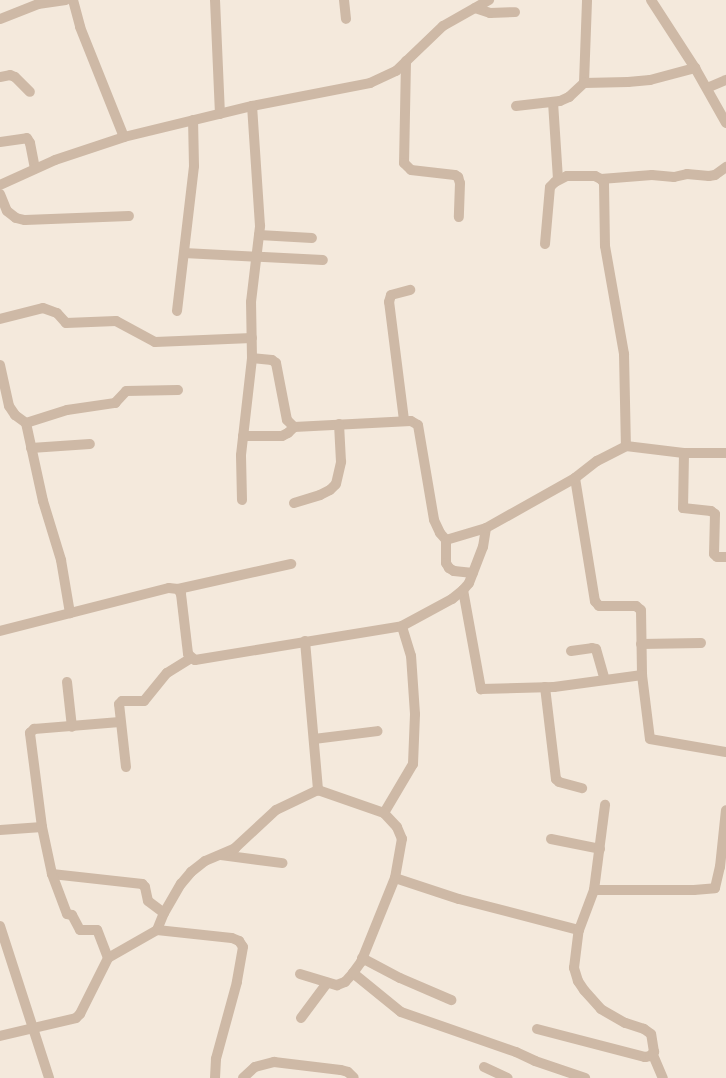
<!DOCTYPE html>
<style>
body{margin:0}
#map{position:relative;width:726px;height:1078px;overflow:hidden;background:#f4e9dc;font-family:Cabin,sans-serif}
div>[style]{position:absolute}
.minor>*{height:10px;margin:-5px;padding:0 5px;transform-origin:5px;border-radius:5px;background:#ceb9a6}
span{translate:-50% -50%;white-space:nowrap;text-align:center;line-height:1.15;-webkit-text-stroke:3px #fbf3e9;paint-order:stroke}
</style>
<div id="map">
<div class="minor">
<i style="left:73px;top:0;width:28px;rotate:75deg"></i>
<i style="left:80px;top:27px;width:118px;rotate:68.2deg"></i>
<i style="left:215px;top:0;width:114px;rotate:87.5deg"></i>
<i style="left:344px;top:0;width:19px;rotate:84deg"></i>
<i style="left:651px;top:0;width:81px;rotate:57.1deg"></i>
<i style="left:695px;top:68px;width:63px;rotate:60.6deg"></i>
<i style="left:475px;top:8px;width:16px;rotate:18deg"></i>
<i style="left:490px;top:13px;width:25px;rotate:-2deg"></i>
<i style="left:0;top:19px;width:41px;rotate:-21.5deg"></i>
<i style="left:38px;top:4px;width:28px;rotate:-8deg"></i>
<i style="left:406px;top:61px;width:102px;rotate:91.1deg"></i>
<i style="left:404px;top:163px;width:10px;rotate:45deg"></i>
<i style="left:411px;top:170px;width:44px;rotate:6.5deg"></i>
<i style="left:455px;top:175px;width:4px;rotate:34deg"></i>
<i style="left:458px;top:177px;width:6px;rotate:72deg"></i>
<i style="left:460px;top:183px;width:34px;rotate:92deg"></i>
<i style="left:0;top:77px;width:10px;rotate:-11deg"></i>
<i style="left:10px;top:75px;width:5px;rotate:22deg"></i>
<i style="left:15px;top:77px;width:21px;rotate:45deg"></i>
<i style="left:584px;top:83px;width:83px;rotate:-87.9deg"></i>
<i style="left:707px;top:88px;width:21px;rotate:-23deg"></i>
<i style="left:553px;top:102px;width:77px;rotate:86.3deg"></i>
<i style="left:516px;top:106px;width:44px;rotate:-6.5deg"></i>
<i style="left:560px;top:101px;width:10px;rotate:-24deg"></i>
<i style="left:569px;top:97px;width:21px;rotate:-43deg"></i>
<i style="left:584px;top:83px;width:44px;rotate:-1.3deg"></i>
<i style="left:628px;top:82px;width:22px;rotate:-5deg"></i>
<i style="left:650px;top:80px;width:47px;rotate:-14.9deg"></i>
<i style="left:0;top:142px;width:27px;rotate:-8deg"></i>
<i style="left:27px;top:138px;width:6px;rotate:59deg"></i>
<i style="left:30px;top:143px;width:26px;rotate:79deg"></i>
<i style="left:601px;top:179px;width:51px;rotate:-4.5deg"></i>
<i style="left:652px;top:175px;width:22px;rotate:5deg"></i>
<i style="left:674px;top:177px;width:13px;rotate:-13deg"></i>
<i style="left:687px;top:174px;width:22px;rotate:5deg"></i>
<i style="left:709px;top:176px;width:6px;rotate:-9deg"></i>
<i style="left:715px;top:175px;width:14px;rotate:-36deg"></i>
<i style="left:0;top:185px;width:60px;rotate:-24.4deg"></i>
<i style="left:55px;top:160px;width:73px;rotate:-18.4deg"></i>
<i style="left:124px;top:137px;width:132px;rotate:-13.6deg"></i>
<i style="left:252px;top:106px;width:120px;rotate:-11deg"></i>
<i style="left:370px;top:83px;width:29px;rotate:-25deg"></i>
<i style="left:396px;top:71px;width:65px;rotate:-43.8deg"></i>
<i style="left:443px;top:26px;width:53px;rotate:-29.5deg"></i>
<i style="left:0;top:194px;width:18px;rotate:68deg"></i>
<i style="left:7px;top:211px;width:11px;rotate:38deg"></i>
<i style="left:16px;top:218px;width:9px;rotate:13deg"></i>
<i style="left:25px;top:220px;width:104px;rotate:-2.2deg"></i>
<i style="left:259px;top:235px;width:53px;rotate:3.2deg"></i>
<i style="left:545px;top:244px;width:57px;rotate:-85deg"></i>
<i style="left:550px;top:187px;width:7px;rotate:-45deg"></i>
<i style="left:555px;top:182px;width:13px;rotate:-27deg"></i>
<i style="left:567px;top:176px;width:28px"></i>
<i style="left:595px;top:176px;width:7px;rotate:27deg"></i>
<i style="left:601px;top:179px;width:5px;rotate:53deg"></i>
<i style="left:604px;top:183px;width:63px;rotate:89.1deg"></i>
<i style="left:605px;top:246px;width:110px;rotate:80deg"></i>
<i style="left:624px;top:354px;width:92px;rotate:88.8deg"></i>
<i style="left:184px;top:253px;width:139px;rotate:2.9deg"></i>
<i style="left:177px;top:311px;width:146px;rotate:-83.3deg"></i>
<i style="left:194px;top:166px;width:46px;rotate:-91.2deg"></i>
<i style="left:0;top:319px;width:44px;rotate:-14.3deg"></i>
<i style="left:43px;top:308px;width:15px;rotate:20deg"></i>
<i style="left:57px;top:313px;width:13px;rotate:48deg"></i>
<i style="left:66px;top:323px;width:50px;rotate:-2.3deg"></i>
<i style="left:116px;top:321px;width:44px;rotate:28.3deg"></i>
<i style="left:155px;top:342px;width:97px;rotate:-2.4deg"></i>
<i style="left:252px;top:358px;width:20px;rotate:6deg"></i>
<i style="left:272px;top:360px;width:5px;rotate:37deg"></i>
<i style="left:276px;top:363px;width:58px;rotate:79.1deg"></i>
<i style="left:287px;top:420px;width:10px;rotate:45deg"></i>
<i style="left:294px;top:427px;width:117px;rotate:-2.9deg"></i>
<i style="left:411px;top:421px;width:8px;rotate:30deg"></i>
<i style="left:418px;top:425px;width:96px;rotate:80.4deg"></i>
<i style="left:434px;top:520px;width:14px;rotate:65deg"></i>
<i style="left:440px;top:533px;width:9px;rotate:49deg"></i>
<i style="left:446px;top:540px;width:42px;rotate:-16.7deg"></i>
<i style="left:0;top:365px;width:42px;rotate:77.6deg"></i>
<i style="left:9px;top:406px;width:11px;rotate:56deg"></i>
<i style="left:15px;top:415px;width:14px;rotate:36deg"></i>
<i style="left:26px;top:423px;width:80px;rotate:77.7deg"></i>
<i style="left:43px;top:501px;width:62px;rotate:73deg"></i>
<i style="left:61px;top:560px;width:54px;rotate:80.4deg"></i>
<i style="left:404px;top:420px;width:119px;rotate:-97.2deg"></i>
<i style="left:389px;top:302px;width:7px;rotate:-74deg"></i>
<i style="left:391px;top:295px;width:20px;rotate:-15deg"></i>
<i style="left:26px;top:423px;width:43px;rotate:-17.6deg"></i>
<i style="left:67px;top:410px;width:49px;rotate:-8.3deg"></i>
<i style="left:115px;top:403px;width:16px;rotate:-47deg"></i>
<i style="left:126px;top:391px;width:52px;rotate:-1.1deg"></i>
<i style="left:243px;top:436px;width:39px"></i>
<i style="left:282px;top:436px;width:7px;rotate:-27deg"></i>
<i style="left:288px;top:433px;width:8px;rotate:-45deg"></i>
<i style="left:31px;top:448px;width:59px;rotate:-3.9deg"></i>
<i style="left:684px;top:453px;width:42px"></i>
<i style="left:575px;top:478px;width:125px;rotate:80.8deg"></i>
<i style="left:595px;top:601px;width:6px;rotate:51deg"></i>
<i style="left:599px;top:606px;width:37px"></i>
<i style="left:636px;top:606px;width:6px;rotate:39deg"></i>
<i style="left:641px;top:610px;width:65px;rotate:89.1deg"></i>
<i style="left:642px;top:675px;width:64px;rotate:82.9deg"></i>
<i style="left:650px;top:739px;width:77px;rotate:9.7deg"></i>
<i style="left:242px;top:500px;width:45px;rotate:-91.3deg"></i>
<i style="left:241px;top:455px;width:98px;rotate:-83.5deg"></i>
<i style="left:252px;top:358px;width:56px;rotate:-91deg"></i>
<i style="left:251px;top:302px;width:77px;rotate:-83.2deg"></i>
<i style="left:260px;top:226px;width:120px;rotate:-93.8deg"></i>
<i style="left:294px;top:503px;width:27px;rotate:-17deg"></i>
<i style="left:320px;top:495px;width:11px;rotate:-27deg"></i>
<i style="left:330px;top:490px;width:8px;rotate:-45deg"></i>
<i style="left:336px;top:484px;width:23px;rotate:-77deg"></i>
<i style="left:341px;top:462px;width:38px;rotate:-93deg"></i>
<i style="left:446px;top:540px;width:23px;rotate:90deg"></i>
<i style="left:446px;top:563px;width:6px;rotate:59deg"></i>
<i style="left:449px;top:568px;width:6px;rotate:31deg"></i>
<i style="left:454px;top:571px;width:19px;rotate:6deg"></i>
<i style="left:178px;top:589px;width:116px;rotate:-12.5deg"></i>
<i style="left:463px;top:590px;width:101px;rotate:79.7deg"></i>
<i style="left:481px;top:689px;width:73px;rotate:-1.6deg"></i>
<i style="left:554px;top:687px;width:89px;rotate:-7.8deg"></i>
<i style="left:0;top:631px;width:174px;rotate:-14.3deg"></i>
<i style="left:169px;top:588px;width:9px;rotate:6deg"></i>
<i style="left:178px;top:589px;width:6px;rotate:59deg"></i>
<i style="left:181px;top:594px;width:60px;rotate:83.3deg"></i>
<i style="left:188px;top:654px;width:9px;rotate:41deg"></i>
<i style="left:195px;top:660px;width:210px;rotate:-9.3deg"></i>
<i style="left:402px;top:626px;width:57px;rotate:-28.4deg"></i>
<i style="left:452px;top:599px;width:14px;rotate:-39deg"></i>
<i style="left:463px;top:590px;width:9px;rotate:-49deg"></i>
<i style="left:469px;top:583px;width:39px;rotate:-69deg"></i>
<i style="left:483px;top:547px;width:19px;rotate:-81deg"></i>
<i style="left:486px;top:528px;width:102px;rotate:-29.3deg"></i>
<i style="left:575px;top:478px;width:28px;rotate:-38deg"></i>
<i style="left:597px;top:461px;width:33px;rotate:-27deg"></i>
<i style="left:626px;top:446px;width:58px;rotate:6.9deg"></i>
<i style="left:684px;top:453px;width:55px;rotate:91deg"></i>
<i style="left:683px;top:508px;width:28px;rotate:6deg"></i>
<i style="left:711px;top:511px;width:5px;rotate:37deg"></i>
<i style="left:715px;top:514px;width:40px;rotate:91.4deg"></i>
<i style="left:714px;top:554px;width:4px;rotate:45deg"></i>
<i style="left:717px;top:557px;width:9px"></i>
<i style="left:305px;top:641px;width:150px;rotate:85deg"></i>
<i style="left:641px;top:644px;width:60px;rotate:-1deg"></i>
<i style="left:571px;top:651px;width:21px;rotate:-8deg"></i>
<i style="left:592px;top:648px;width:4px;rotate:14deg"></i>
<i style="left:596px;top:649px;width:32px;rotate:74deg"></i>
<i style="left:67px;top:682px;width:45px;rotate:83.7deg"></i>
<i style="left:545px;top:687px;width:93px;rotate:83.2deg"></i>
<i style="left:556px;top:779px;width:4px;rotate:45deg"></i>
<i style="left:559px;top:782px;width:24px;rotate:15deg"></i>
<i style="left:314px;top:739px;width:64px;rotate:-7.1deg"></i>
<i style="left:126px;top:767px;width:63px;rotate:-96.3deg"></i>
<i style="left:119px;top:704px;width:4px;rotate:-45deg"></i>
<i style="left:122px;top:701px;width:22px"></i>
<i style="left:144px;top:701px;width:36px;rotate:-51deg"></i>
<i style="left:167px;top:673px;width:28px;rotate:-32deg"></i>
<i style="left:384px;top:813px;width:57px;rotate:-59.4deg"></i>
<i style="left:413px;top:764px;width:50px;rotate:-87.7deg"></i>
<i style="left:415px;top:714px;width:58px;rotate:-93.9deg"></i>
<i style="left:411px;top:656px;width:31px;rotate:-107deg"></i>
<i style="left:0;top:830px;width:42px;rotate:-4.1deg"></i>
<i style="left:551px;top:839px;width:50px;rotate:11.5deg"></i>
<i style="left:221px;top:855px;width:62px;rotate:7.5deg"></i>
<i style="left:52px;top:874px;width:91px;rotate:6.3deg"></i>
<i style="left:142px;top:884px;width:4px;rotate:45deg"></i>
<i style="left:145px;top:887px;width:14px;rotate:78deg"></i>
<i style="left:148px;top:901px;width:20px;rotate:37deg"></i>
<i style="left:395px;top:878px;width:67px;rotate:18.2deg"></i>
<i style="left:459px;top:899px;width:124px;rotate:14.5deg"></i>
<i style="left:594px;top:890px;width:100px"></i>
<i style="left:694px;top:890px;width:21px;rotate:-5deg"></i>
<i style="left:715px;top:888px;width:22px;rotate:-77deg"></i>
<i style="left:720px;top:867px;width:57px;rotate:-84deg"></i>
<i style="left:0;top:926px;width:160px;rotate:72.1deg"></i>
<i style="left:157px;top:930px;width:18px;rotate:-68deg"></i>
<i style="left:164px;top:913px;width:34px;rotate:-60deg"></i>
<i style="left:181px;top:884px;width:16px;rotate:-50deg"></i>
<i style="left:191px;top:872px;width:18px;rotate:-38deg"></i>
<i style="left:205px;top:861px;width:33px;rotate:-23deg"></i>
<i style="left:235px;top:848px;width:56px;rotate:-42.8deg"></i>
<i style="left:276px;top:810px;width:47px;rotate:-25.5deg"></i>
<i style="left:108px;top:958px;width:30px;rotate:-111deg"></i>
<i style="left:97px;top:930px;width:17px;rotate:180deg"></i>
<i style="left:80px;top:930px;width:17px;rotate:-118deg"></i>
<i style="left:72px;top:915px;width:5px;rotate:-169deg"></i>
<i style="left:67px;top:914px;width:43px;rotate:-110.6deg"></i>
<i style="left:52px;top:874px;width:48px;rotate:-102deg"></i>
<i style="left:42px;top:827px;width:95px;rotate:-97.3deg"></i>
<i style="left:30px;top:733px;width:6px;rotate:-45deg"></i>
<i style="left:34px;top:729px;width:86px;rotate:-4.7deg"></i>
<i style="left:362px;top:958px;width:43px;rotate:27.8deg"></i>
<i style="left:400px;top:978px;width:56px;rotate:23.3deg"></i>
<i style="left:353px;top:973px;width:62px;rotate:39.1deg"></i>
<i style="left:401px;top:1012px;width:122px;rotate:19.2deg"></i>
<i style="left:516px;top:1052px;width:21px;rotate:25deg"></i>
<i style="left:535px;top:1061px;width:53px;rotate:18.8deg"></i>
<i style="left:300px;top:974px;width:39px;rotate:17deg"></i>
<i style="left:337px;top:985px;width:9px;rotate:-21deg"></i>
<i style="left:345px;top:982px;width:12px;rotate:-48deg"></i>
<i style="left:353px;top:973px;width:14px;rotate:-54deg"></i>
<i style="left:361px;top:962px;width:91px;rotate:-68deg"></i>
<i style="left:395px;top:878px;width:40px;rotate:-80deg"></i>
<i style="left:402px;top:839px;width:13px;rotate:-113deg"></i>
<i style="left:397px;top:827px;width:19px;rotate:-133deg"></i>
<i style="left:384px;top:813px;width:70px;rotate:-160.8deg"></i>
<i style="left:301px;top:1018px;width:44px;rotate:-53.4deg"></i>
<i style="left:537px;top:1029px;width:112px;rotate:14.5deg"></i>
<i style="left:645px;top:1057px;width:5px;rotate:-11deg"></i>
<i style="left:650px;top:1056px;width:6px;rotate:-45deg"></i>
<i style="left:654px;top:1052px;width:18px;rotate:-99deg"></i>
<i style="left:651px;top:1034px;width:9px;rotate:-144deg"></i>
<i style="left:644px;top:1029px;width:20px;rotate:-162deg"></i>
<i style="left:625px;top:1023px;width:28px;rotate:-150deg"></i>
<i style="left:601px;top:1009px;width:25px;rotate:-132deg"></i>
<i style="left:584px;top:990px;width:11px;rotate:-124deg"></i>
<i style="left:578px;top:981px;width:14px;rotate:-107deg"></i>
<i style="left:574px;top:968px;width:38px;rotate:-83deg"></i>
<i style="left:579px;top:930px;width:43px;rotate:-69.4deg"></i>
<i style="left:594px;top:890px;width:86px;rotate:-82.6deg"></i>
<i style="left:0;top:1036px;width:78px;rotate:-13.3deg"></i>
<i style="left:76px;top:1018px;width:6px;rotate:-45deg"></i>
<i style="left:80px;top:1014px;width:63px;rotate:-63.4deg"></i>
<i style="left:108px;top:958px;width:56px;rotate:-29.7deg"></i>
<i style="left:157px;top:930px;width:75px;rotate:6.1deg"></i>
<i style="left:232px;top:938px;width:8px;rotate:23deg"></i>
<i style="left:239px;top:941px;width:7px;rotate:56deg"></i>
<i style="left:243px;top:947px;width:36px;rotate:100deg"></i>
<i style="left:237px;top:982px;width:80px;rotate:105.3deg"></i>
<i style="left:216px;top:1059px;width:19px;rotate:93deg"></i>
<i style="left:653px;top:1055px;width:25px;rotate:67deg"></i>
<i style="left:484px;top:1067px;width:26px;rotate:25deg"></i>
<i style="left:243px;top:1078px;width:16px;rotate:-43deg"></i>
<i style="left:255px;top:1067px;width:20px;rotate:-15deg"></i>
<i style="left:274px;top:1062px;width:67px;rotate:6.8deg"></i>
<i style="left:341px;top:1070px;width:7px;rotate:16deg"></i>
<i style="left:348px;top:1072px;width:8px;rotate:45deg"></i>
</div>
</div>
